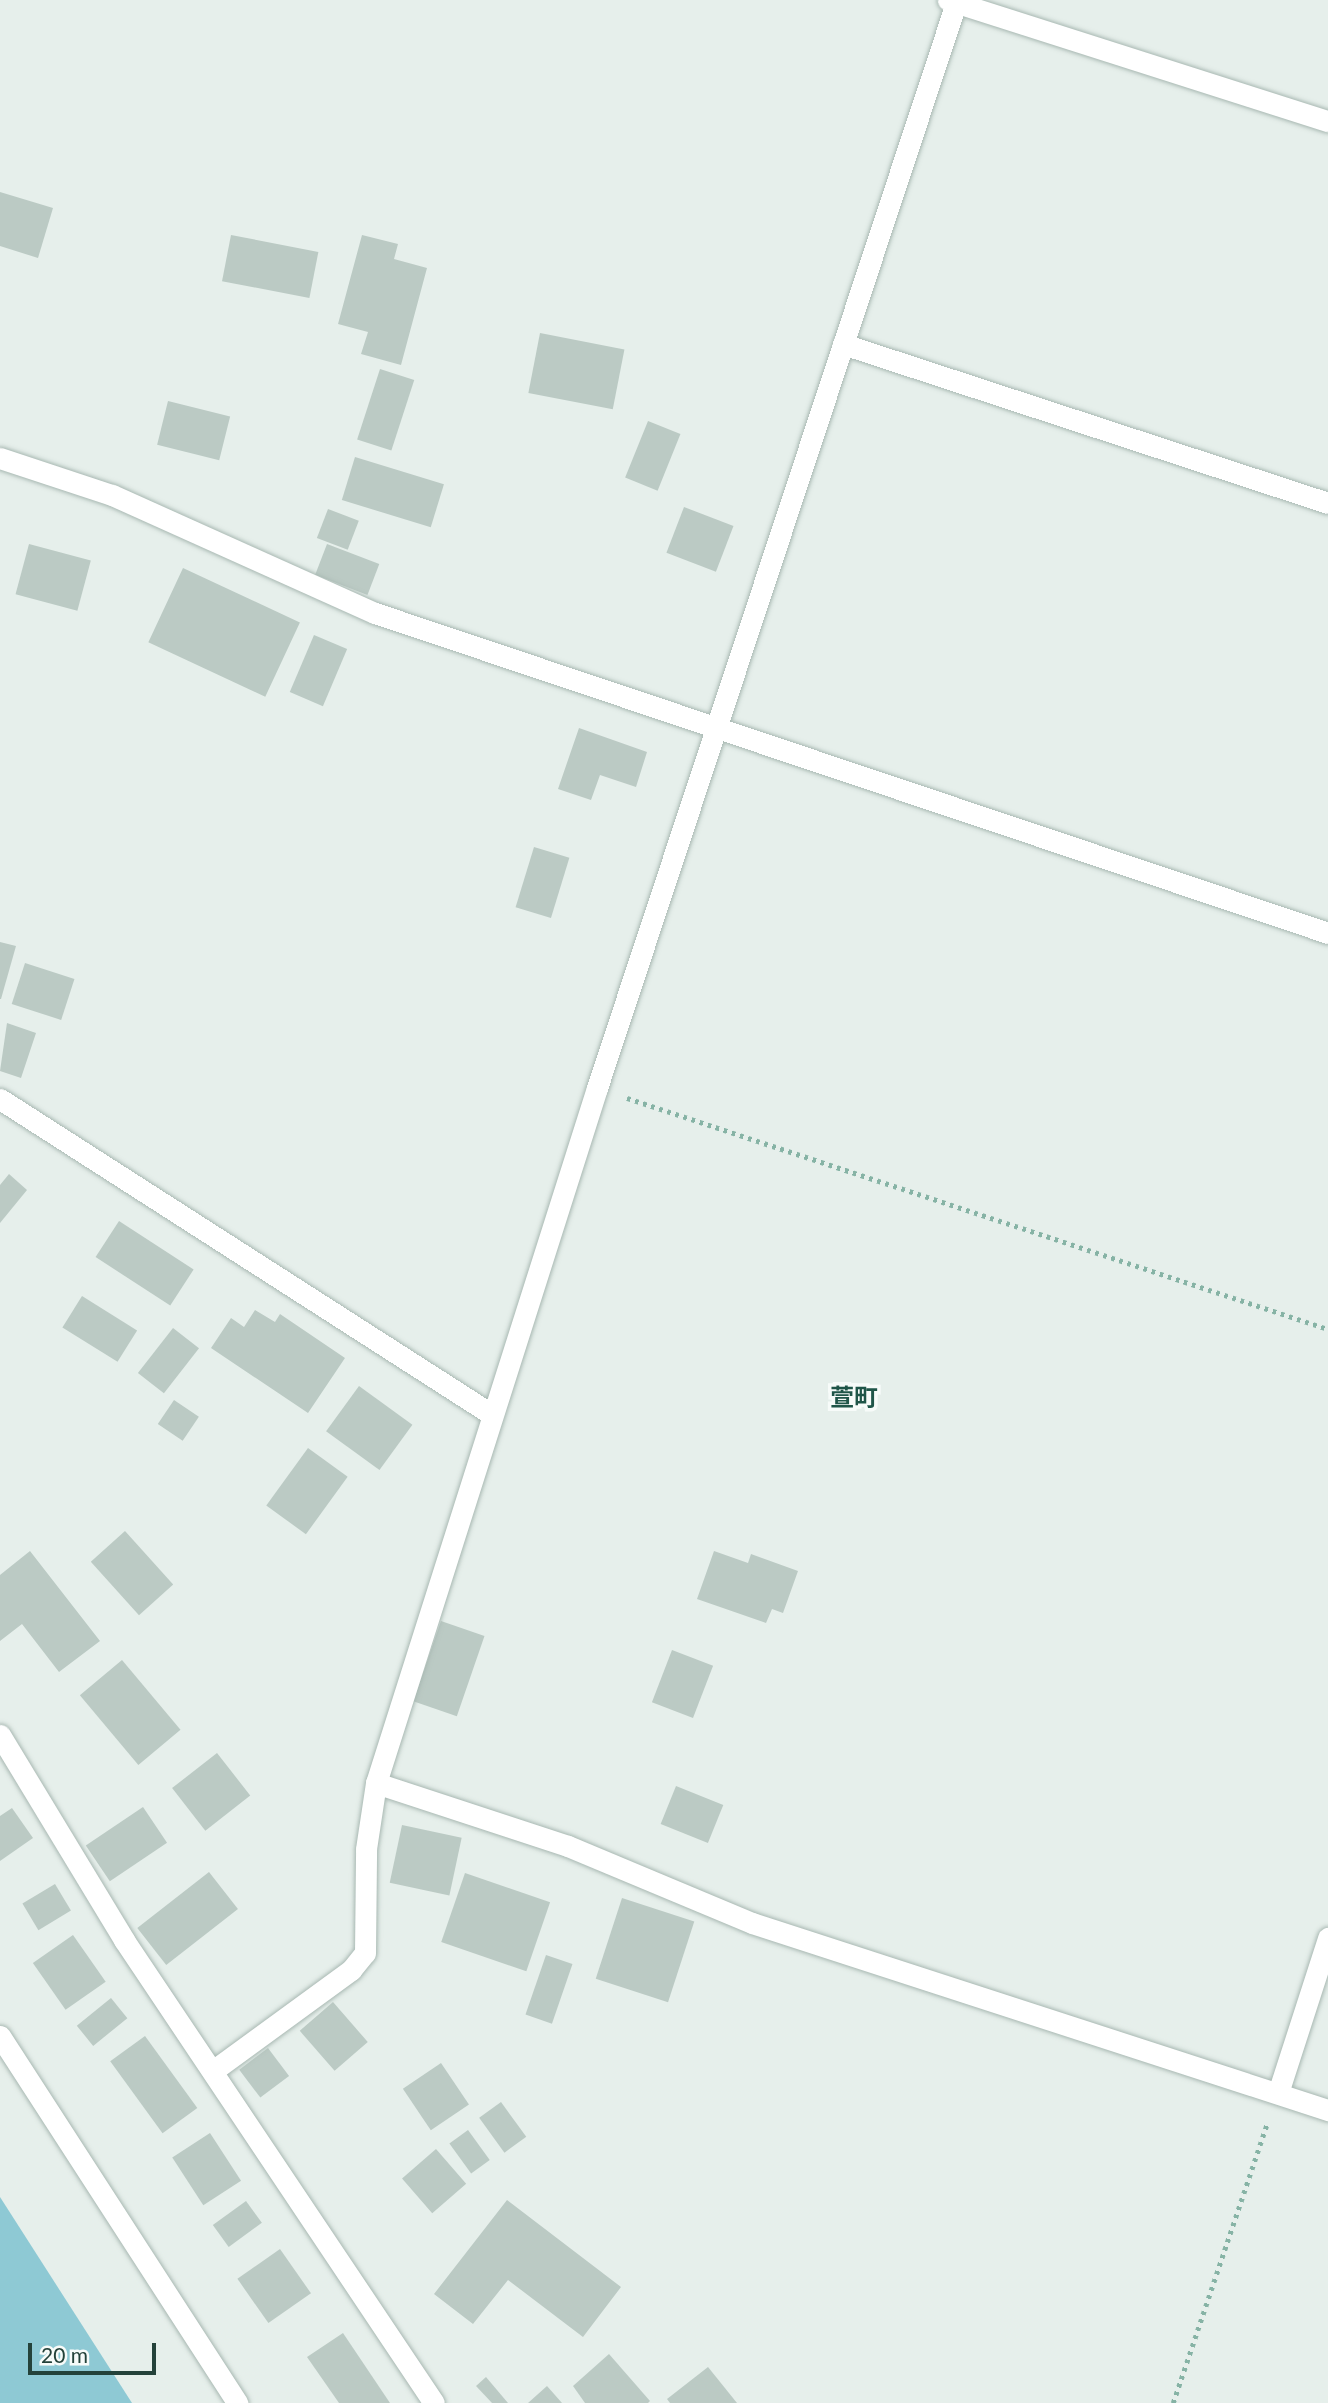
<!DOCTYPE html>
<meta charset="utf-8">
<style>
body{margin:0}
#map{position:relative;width:1328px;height:2403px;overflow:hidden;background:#e6efeb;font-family:Lato,"Noto Sans JP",sans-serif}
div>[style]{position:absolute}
.water>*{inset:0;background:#8ec9d4}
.building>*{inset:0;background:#bbcac4;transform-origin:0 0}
.path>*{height:4.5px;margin-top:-2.25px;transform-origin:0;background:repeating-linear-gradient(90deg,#86b3a5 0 3.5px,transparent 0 8.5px)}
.roads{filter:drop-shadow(0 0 2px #a8b8b2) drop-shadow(0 0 2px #a8b8b2)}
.minor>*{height:21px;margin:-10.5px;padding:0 10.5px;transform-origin:10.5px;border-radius:10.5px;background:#fff}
span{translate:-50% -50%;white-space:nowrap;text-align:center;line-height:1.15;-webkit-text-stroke:7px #f7fbf9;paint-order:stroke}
.quarter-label{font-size:24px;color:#1f5548;font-weight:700}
.scale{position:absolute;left:28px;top:2343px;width:128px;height:32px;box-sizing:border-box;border:4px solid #24423a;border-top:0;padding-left:9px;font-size:21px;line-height:24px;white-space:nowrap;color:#24423a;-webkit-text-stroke:5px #f7fbf9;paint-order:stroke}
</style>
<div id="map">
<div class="water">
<i style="clip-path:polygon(0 2197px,132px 2403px,0 2403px)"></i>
</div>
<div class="building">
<i style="clip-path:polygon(0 192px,53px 208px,38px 258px,0 246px)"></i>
<i style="left:231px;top:235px;width:89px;height:47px;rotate:11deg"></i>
<i style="clip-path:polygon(362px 235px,398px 244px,394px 259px,427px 268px,401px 365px,361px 354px,368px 332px,338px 324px)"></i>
<i style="left:540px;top:333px;width:86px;height:61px;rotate:11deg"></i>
<i style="left:380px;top:369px;width:36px;height:74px;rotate:18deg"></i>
<i style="left:168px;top:401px;width:64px;height:45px;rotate:14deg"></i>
<i style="left:648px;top:421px;width:35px;height:61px;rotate:22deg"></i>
<i style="left:355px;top:457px;width:93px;height:45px;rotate:17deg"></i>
<i style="left:684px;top:507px;width:53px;height:49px;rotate:21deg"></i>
<i style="left:328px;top:509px;width:33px;height:31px;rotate:21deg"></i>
<i style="left:29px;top:544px;width:64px;height:52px;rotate:15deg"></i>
<i style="left:327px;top:544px;width:56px;height:33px;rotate:21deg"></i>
<i style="left:183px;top:568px;width:129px;height:82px;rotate:25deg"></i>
<i style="left:314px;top:635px;width:36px;height:62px;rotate:23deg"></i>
<i style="clip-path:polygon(579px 728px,647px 752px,636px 787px,600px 775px,591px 800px,558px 789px)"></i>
<i style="left:534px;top:847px;width:37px;height:63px;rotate:17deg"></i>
<i style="clip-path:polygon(0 942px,16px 946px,1px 999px,0 999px)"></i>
<i style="left:25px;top:963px;width:52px;height:43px;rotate:18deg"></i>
<i style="clip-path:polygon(7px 1023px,36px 1033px,21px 1078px,0 1071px)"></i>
<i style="clip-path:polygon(9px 1174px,27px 1190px,0 1223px,0 1185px)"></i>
<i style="left:119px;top:1221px;width:89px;height:43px;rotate:33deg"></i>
<i style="left:82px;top:1296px;width:65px;height:37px;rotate:32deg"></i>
<i style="clip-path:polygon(255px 1310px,275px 1322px,280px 1314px,345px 1358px,308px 1413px,211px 1348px,231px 1318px,244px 1327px)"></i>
<i style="left:173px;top:1328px;width:33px;height:57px;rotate:38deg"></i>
<i style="left:359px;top:1386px;width:66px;height:56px;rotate:36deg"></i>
<i style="left:174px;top:1400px;width:30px;height:29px;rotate:34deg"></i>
<i style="left:308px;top:1448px;width:49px;height:71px;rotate:36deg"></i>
<i style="left:125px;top:1531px;width:72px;height:46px;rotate:48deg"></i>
<i style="clip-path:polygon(30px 1551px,100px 1641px,59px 1672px,22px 1624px,0 1641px,0 1575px)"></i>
<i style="clip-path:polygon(714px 1551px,748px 1563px,751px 1554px,798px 1571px,783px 1613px,772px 1609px,766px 1623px,697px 1599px)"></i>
<i style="left:441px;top:1621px;width:46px;height:85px;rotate:19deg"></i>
<i style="left:672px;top:1650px;width:44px;height:56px;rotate:21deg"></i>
<i style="left:122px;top:1660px;width:91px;height:55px;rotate:50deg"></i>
<i style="left:217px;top:1753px;width:54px;height:57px;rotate:52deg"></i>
<i style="left:676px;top:1786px;width:51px;height:41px;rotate:22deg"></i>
<i style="left:143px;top:1807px;width:43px;height:69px;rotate:56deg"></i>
<i style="clip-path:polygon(12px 1808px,33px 1838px,0 1861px,0 1816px)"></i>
<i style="left:402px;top:1825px;width:61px;height:59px;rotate:12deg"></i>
<i style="left:209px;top:1872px;width:47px;height:91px;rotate:52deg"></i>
<i style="left:465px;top:1873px;width:90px;height:73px;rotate:19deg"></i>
<i style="left:55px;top:1884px;width:31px;height:38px;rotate:59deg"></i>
<i style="left:622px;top:1898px;width:76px;height:85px;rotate:18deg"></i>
<i style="left:73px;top:1935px;width:57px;height:49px;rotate:55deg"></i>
<i style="left:546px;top:1955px;width:28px;height:63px;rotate:19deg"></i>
<i style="left:111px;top:1998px;width:26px;height:44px;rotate:51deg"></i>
<i style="left:333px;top:2002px;width:53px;height:44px;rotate:49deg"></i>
<i style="left:145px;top:2036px;width:89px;height:43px;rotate:54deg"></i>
<i style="left:268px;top:2048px;width:35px;height:36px;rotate:53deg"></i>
<i style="left:441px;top:2063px;width:50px;height:46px;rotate:56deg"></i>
<i style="left:501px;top:2102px;width:43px;height:27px;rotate:54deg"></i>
<i style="left:468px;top:2130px;width:37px;height:23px;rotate:54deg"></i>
<i style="left:210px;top:2133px;width:57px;height:45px;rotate:57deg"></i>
<i style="left:436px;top:2149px;width:46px;height:45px;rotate:49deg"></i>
<i style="clip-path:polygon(507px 2200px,621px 2287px,583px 2337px,508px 2280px,473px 2324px,434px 2294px)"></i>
<i style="left:246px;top:2201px;width:27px;height:41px;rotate:54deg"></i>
<i style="left:280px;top:2249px;width:54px;height:52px;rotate:55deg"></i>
<i style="clip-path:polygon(343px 2333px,390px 2403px,339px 2403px,307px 2357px)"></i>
<i style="clip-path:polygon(609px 2354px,650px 2401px,648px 2403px,585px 2403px,573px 2386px)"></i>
<i style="clip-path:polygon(708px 2367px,737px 2403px,670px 2403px,667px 2399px)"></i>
<i style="clip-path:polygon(486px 2377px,508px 2403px,492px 2403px,476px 2386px)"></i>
<i style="clip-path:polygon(547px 2386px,562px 2403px,528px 2403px)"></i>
</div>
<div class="path">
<i style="left:627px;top:1098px;width:738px;rotate:18.24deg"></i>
<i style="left:1173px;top:2403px;width:294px;rotate:-71.4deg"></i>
</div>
<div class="roads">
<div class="minor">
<i style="left:948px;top:0;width:399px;rotate:17.7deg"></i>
<i style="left:957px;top:0;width:1146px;rotate:108.31deg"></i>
<i style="left:597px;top:1088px;width:729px;rotate:107.64deg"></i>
<i style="left:376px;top:1783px;width:202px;rotate:18.2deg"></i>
<i style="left:568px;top:1846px;width:199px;rotate:22.7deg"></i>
<i style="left:752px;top:1923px;width:606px;rotate:17.99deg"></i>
<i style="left:843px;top:344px;width:510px;rotate:18.15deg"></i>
<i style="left:0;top:458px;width:118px;rotate:18.3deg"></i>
<i style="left:112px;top:495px;width:288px;rotate:24.2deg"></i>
<i style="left:375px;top:613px;width:1005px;rotate:18.56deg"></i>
<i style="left:0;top:1099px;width:583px;rotate:32.68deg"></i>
<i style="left:0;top:1735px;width:240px;rotate:58.8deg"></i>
<i style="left:124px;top:1940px;width:557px;rotate:56.2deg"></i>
<i style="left:0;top:2036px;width:437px;rotate:57.1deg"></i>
<i style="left:214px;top:2070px;width:170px;rotate:-36.1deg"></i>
<i style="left:351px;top:1970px;width:22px;rotate:-51deg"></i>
<i style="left:365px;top:1953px;width:104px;rotate:-89.4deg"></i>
<i style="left:366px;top:1849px;width:67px;rotate:-81.4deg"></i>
<i style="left:1278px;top:2093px;width:163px;rotate:-72.1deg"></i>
</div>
</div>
<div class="quarter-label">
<span style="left:854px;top:1397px">萱町</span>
</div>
<div class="scale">20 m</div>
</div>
